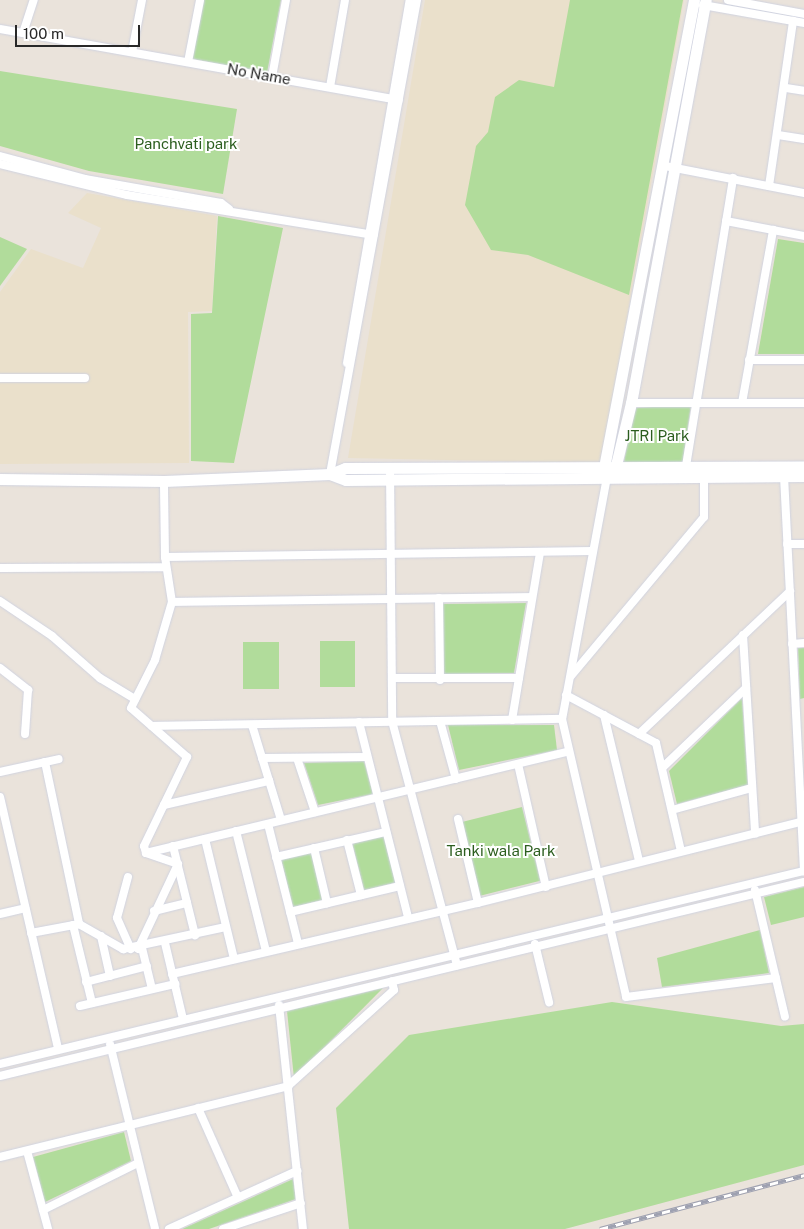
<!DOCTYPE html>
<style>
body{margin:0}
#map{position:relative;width:804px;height:1229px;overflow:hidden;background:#eae3db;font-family:"Public Sans",sans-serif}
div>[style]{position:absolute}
.education>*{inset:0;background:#eae0cb}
.green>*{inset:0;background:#b1dc9b;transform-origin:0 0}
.roads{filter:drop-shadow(0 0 1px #d0d3e0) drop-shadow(0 0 1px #d0d3e0)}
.street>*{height:8px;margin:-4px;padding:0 4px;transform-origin:4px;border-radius:4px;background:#fff}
.secondary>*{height:11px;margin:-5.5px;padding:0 5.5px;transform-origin:5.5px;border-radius:5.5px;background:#fff}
.rail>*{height:4.5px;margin-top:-2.25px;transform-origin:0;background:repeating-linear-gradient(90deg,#fff 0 8px,#9ea1b1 0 16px);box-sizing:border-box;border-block:1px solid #9ea1b1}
span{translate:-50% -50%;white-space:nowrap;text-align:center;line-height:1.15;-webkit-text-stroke:4px #fff;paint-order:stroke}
.street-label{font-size:15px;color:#282828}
.park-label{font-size:15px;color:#2c5e1f}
.scale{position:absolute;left:15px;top:25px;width:125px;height:22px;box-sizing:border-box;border:2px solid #282828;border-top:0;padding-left:6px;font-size:15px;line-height:18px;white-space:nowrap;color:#282828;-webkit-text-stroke:4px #fff;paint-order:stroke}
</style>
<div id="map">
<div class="education">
<i style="clip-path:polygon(425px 0,684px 0,601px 463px,348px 458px)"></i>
<i style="clip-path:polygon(87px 193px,217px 216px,212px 311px,188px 312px,189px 463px,0 464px,0 292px,31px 249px,83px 268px,101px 228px,68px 213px)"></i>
</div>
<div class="green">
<i style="clip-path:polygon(203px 0,281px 0,267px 73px,192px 59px)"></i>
<i style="clip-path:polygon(570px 0,683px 0,629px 295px,528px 255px,491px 250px,465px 205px,476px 146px,488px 132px,495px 97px,519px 80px,554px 87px)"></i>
<i style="clip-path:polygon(0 71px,237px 109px,223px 194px,89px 171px,0 146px)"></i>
<i style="clip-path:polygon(218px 216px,283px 228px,234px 463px,191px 461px,191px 314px,212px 313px)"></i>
<i style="clip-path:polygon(0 237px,27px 249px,0 286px)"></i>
<i style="clip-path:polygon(778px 239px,804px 243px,804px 354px,758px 354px)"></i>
<i style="clip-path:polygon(691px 405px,682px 468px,623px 467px,634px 408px)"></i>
<i style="clip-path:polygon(526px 603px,514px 673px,444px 674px,442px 604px)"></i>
<i style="left:320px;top:641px;width:35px;height:46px"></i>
<i style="left:243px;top:642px;width:36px;height:47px"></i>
<i style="clip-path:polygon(798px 648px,804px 648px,804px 698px,800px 699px)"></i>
<i style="clip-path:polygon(742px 698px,748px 785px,677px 804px,669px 771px)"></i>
<i style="clip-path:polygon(448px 725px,554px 725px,557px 750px,459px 770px)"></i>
<i style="clip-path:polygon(364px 761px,373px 794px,318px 805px,304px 763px)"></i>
<i style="left:522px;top:807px;width:76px;height:64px;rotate:76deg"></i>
<i style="left:384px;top:834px;width:50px;height:33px;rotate:76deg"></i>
<i style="left:312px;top:851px;width:50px;height:32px;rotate:76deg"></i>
<i style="clip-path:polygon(804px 887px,804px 917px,771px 925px,764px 897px)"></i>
<i style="clip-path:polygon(760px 930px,769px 973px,662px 987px,657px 958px)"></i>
<i style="clip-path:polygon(383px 988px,294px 1078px,287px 1011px)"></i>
<i style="clip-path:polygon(612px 1002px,781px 1026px,804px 1024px,804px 1165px,565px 1229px,349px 1229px,336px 1108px,409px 1035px)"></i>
<i style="clip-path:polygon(124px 1132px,131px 1161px,45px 1202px,33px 1157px)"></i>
<i style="clip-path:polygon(293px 1179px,296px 1199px,209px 1229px,182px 1229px)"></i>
</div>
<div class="roads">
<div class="street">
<i style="left:728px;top:0;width:77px;rotate:10.4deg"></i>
<i style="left:703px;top:5px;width:103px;rotate:10.1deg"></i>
<i style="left:0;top:29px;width:405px;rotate:10.1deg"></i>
<i style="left:23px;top:33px;width:35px;rotate:-72deg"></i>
<i style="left:132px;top:52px;width:53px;rotate:-79.1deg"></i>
<i style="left:188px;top:62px;width:63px;rotate:-79deg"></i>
<i style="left:272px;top:77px;width:78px;rotate:-79.7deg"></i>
<i style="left:330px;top:87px;width:88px;rotate:-80.2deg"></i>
<i style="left:786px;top:88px;width:18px;rotate:9deg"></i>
<i style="left:778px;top:135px;width:26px;rotate:9deg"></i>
<i style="left:0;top:156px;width:88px;rotate:15.1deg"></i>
<i style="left:85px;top:179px;width:138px;rotate:10deg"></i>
<i style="left:221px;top:203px;width:10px;rotate:37deg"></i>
<i style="left:0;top:164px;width:131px;rotate:13.7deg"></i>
<i style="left:127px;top:195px;width:250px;rotate:9.2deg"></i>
<i style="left:665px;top:166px;width:142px;rotate:11deg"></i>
<i style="left:769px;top:186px;width:167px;rotate:-81.7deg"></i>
<i style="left:726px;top:221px;width:79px;rotate:10.9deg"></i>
<i style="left:749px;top:360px;width:55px"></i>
<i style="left:347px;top:363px;width:368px;rotate:-80.2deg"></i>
<i style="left:0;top:378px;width:85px"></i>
<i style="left:631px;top:403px;width:173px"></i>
<i style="left:742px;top:403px;width:176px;rotate:-79.8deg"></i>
<i style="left:686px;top:466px;width:292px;rotate:-80.7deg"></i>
<i style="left:390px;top:468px;width:253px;rotate:89.5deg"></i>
<i style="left:392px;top:721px;width:253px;rotate:75.1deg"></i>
<i style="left:330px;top:474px;width:482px;rotate:-79.6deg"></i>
<i style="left:784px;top:476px;width:396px;rotate:87.1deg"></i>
<i style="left:607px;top:477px;width:246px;rotate:100.5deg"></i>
<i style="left:562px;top:719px;width:285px;rotate:77deg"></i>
<i style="left:626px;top:997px;width:151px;rotate:-7.2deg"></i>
<i style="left:787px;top:544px;width:17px"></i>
<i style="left:165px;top:557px;width:427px;rotate:-0.8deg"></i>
<i style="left:0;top:568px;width:166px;rotate:-0.3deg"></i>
<i style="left:439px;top:598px;width:82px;rotate:89.3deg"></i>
<i style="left:0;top:601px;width:63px;rotate:33.9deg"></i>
<i style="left:52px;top:636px;width:64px;rotate:41.2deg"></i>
<i style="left:100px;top:678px;width:41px;rotate:31deg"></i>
<i style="left:172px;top:602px;width:360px;rotate:-0.8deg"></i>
<i style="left:743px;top:635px;width:199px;rotate:86.5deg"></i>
<i style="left:792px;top:644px;width:12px;rotate:-5deg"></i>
<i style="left:0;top:668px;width:36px;rotate:38deg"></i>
<i style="left:28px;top:690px;width:44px;rotate:93.9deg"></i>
<i style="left:571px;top:676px;width:207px;rotate:-50.1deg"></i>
<i style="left:704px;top:517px;width:40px;rotate:-90deg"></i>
<i style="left:392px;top:678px;width:127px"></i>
<i style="left:566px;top:695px;width:102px;rotate:28.1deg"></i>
<i style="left:656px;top:743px;width:111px;rotate:77deg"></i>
<i style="left:604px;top:715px;width:150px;rotate:76.5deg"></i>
<i style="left:512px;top:720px;width:170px;rotate:-80.5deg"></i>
<i style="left:440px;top:721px;width:60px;rotate:74.6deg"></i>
<i style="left:359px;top:722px;width:201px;rotate:75.9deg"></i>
<i style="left:252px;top:725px;width:99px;rotate:73deg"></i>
<i style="left:152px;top:726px;width:410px;rotate:-1deg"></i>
<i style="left:639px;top:734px;width:208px;rotate:-43.4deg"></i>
<i style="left:262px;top:758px;width:105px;rotate:-0.5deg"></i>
<i style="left:297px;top:758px;width:57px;rotate:71.6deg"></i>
<i style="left:45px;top:762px;width:166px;rotate:78.1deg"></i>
<i style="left:518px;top:764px;width:126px;rotate:77.2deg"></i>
<i style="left:662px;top:768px;width:116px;rotate:-43.6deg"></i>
<i style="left:0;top:772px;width:60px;rotate:-12.4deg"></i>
<i style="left:0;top:797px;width:259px;rotate:77deg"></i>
<i style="left:164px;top:805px;width:108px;rotate:-12.9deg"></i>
<i style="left:672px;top:810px;width:83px;rotate:-15.4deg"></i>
<i style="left:458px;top:819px;width:86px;rotate:76.6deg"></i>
<i style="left:268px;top:824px;width:123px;rotate:75.9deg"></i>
<i style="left:236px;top:831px;width:124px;rotate:76deg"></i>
<i style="left:205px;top:839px;width:123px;rotate:76.4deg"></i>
<i style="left:347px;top:840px;width:57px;rotate:75.7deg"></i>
<i style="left:173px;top:846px;width:92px;rotate:76.1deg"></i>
<i style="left:314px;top:848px;width:57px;rotate:76.7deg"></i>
<i style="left:146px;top:853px;width:434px;rotate:-13.5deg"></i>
<i style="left:146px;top:853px;width:7px;rotate:-106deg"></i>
<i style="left:144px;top:846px;width:99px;rotate:-64.2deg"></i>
<i style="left:187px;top:757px;width:74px;rotate:-138.8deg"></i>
<i style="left:131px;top:708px;width:54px;rotate:-63.4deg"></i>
<i style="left:155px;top:660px;width:60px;rotate:-73.7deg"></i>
<i style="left:172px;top:602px;width:46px;rotate:-98.8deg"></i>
<i style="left:165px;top:557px;width:76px;rotate:-90.8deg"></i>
<i style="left:276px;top:857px;width:113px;rotate:-12.8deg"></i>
<i style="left:128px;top:877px;width:42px;rotate:105deg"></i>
<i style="left:117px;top:918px;width:34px;rotate:66deg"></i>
<i style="left:755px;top:890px;width:130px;rotate:76.7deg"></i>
<i style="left:154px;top:911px;width:34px;rotate:-14deg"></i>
<i style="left:290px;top:912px;width:113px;rotate:-13.3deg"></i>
<i style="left:0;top:914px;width:26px;rotate:-13deg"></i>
<i style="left:73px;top:925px;width:80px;rotate:76.3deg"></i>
<i style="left:31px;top:933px;width:49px;rotate:-10.6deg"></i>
<i style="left:79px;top:924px;width:51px;rotate:29.6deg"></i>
<i style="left:123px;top:949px;width:105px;rotate:-12.1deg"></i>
<i style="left:101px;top:936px;width:41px;rotate:77.3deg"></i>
<i style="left:165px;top:943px;width:78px;rotate:76.7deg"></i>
<i style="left:535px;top:944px;width:60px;rotate:76.4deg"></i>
<i style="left:142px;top:948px;width:42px;rotate:76.3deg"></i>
<i style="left:138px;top:949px;width:94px;rotate:-64.8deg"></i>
<i style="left:178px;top:864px;width:34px;rotate:-161deg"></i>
<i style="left:172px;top:974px;width:314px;rotate:-13.1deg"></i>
<i style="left:478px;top:903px;width:336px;rotate:-14.1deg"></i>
<i style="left:86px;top:982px;width:63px;rotate:-14.7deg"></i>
<i style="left:279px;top:1005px;width:225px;rotate:83.9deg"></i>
<i style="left:80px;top:1006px;width:98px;rotate:-13deg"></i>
<i style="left:110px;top:1044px;width:190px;rotate:76.3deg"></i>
<i style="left:0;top:1064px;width:827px;rotate:-13.5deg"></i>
<i style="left:0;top:1076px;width:827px;rotate:-13.57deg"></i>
<i style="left:198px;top:1108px;width:98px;rotate:66deg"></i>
<i style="left:27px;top:1151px;width:81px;rotate:74.9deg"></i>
<i style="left:0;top:1157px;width:297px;rotate:-13.8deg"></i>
<i style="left:288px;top:1086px;width:143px;rotate:-42.2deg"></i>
<i style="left:394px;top:990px;width:9px;rotate:-103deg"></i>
<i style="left:43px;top:1210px;width:106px;rotate:-26.3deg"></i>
<i style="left:169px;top:1229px;width:141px;rotate:-24.4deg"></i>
<i style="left:223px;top:1229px;width:82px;rotate:-18.4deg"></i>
</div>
<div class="secondary">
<i style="left:694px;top:0;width:478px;rotate:100.9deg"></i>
<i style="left:604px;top:469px;width:9px;rotate:69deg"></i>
<i style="left:607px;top:477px;width:11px;rotate:-45deg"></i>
<i style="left:615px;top:469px;width:68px;rotate:-76.4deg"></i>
<i style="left:631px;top:403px;width:410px;rotate:-79.5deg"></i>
<i style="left:330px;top:474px;width:17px;rotate:21deg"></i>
<i style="left:346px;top:480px;width:458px;rotate:-0.5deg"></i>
<i style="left:0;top:479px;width:164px;rotate:0.7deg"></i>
<i style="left:164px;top:481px;width:166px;rotate:-2.4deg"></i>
<i style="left:330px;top:474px;width:16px;rotate:-22deg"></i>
<i style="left:345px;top:468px;width:459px;rotate:-0.2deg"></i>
</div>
</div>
<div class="rail">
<i style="left:600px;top:1229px;width:211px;rotate:-14.8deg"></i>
</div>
<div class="street-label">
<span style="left:259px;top:74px;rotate:10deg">No Name</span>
</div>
<div class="park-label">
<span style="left:186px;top:144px">Panchvati park</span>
<span style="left:657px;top:436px">JTRI Park</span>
<span style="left:501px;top:851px">Tanki wala Park</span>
</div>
<div class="scale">100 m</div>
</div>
